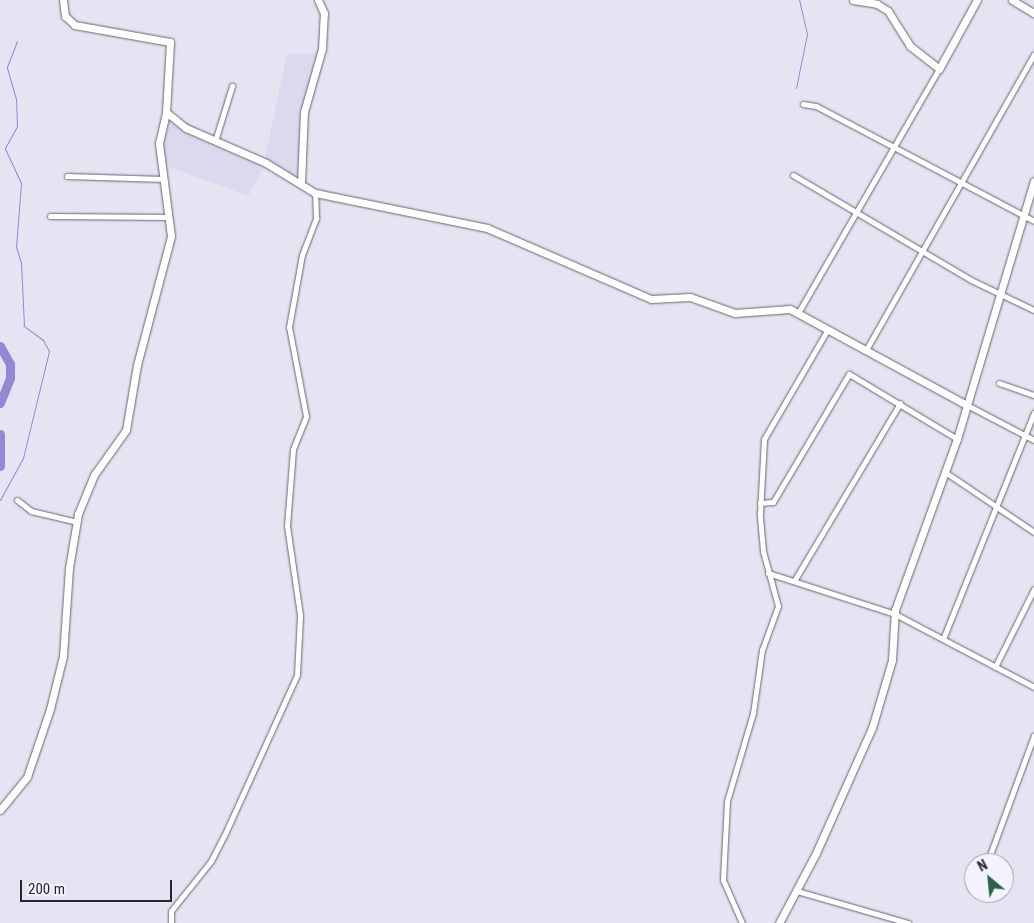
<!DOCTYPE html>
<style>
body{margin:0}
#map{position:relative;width:1034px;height:923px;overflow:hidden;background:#e6e4f2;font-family:"Roboto Condensed",sans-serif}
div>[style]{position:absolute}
.built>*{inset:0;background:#dcd9ef}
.stream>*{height:1px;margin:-0.5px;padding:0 0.5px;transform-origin:0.5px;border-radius:0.5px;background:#9487d3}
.river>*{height:9px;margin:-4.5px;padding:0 4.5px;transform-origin:4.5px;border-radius:4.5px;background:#9487d3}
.roads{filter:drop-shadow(0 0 1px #666571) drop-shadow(0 0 1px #666571)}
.street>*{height:5px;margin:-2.5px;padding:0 2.5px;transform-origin:2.5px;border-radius:2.5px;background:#fff}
.secondary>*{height:7px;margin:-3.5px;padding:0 3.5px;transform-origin:3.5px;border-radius:3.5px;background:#fff}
span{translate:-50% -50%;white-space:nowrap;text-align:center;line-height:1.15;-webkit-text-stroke:4.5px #f3f2fd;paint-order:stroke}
.north{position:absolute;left:964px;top:853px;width:50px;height:50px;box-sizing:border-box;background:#f3f2fd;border:1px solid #a2a1aa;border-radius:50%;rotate:332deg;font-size:14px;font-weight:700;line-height:20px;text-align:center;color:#28272d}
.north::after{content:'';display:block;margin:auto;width:18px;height:22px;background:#29624b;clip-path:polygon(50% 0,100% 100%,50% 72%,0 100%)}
.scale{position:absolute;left:20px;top:880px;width:152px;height:22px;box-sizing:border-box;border:2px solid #28272d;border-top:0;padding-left:6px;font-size:15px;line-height:18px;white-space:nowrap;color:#28272d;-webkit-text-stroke:4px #f3f2fd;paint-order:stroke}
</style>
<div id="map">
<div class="built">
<i style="clip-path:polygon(320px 53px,309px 98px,301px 183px,266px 163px,248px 196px,164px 165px,161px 153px,166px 112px,264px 162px,287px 54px)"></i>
</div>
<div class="stream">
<i style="left:796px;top:88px;width:55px;rotate:-78.5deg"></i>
<i style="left:807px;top:34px;width:35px;rotate:-103deg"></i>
<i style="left:0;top:500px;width:48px;rotate:-61.3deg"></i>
<i style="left:23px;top:458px;width:110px;rotate:-76.3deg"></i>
<i style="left:49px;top:351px;width:13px;rotate:-119deg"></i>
<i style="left:43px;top:340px;width:24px;rotate:-144deg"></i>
<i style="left:24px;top:326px;width:63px;rotate:-92.7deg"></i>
<i style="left:21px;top:263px;width:17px;rotate:-107deg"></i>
<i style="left:16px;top:247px;width:64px;rotate:-85.5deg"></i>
<i style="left:21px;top:183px;width:38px;rotate:-115deg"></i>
<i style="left:5px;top:148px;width:25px;rotate:-61deg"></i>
<i style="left:17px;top:126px;width:27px;rotate:-92deg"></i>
<i style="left:16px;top:99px;width:33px;rotate:-106deg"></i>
<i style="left:7px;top:67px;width:28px;rotate:-69deg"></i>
</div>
<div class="river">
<i style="left:0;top:346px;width:21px;rotate:61deg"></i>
<i style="left:10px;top:364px;width:14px;rotate:90deg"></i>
<i style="left:10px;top:378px;width:27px;rotate:112deg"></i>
<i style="left:0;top:434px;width:32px;rotate:90deg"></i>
</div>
<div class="roads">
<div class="street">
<i style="left:803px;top:104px;width:13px;rotate:9deg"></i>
<i style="left:816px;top:106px;width:246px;rotate:27.8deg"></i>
<i style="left:215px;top:141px;width:58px;rotate:-72.8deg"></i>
<i style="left:793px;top:175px;width:207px;rotate:30.5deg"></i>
<i style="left:971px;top:280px;width:70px;rotate:25.5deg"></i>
<i style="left:67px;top:176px;width:97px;rotate:1.8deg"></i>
<i style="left:50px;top:216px;width:118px;rotate:0.5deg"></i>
<i style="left:798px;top:313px;width:282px;rotate:-60deg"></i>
<i style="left:866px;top:350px;width:340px;rotate:-60.4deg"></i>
<i style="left:999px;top:383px;width:37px;rotate:19deg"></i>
<i style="left:967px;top:405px;width:76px;rotate:27.6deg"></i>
<i style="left:945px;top:472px;width:107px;rotate:34deg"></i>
<i style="left:17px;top:500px;width:18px;rotate:38deg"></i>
<i style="left:31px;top:511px;width:47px;rotate:13.4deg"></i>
<i style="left:760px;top:503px;width:13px;rotate:-4deg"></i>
<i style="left:773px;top:502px;width:149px;rotate:-59.3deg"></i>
<i style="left:849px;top:374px;width:126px;rotate:31deg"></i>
<i style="left:768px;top:573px;width:133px;rotate:17.9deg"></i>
<i style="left:895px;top:614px;width:157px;rotate:27.7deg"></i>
<i style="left:794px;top:581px;width:207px;rotate:-59.2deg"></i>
<i style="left:943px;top:639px;width:244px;rotate:-68.1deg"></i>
<i style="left:995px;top:667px;width:87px;rotate:-63.4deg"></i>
<i style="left:987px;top:863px;width:136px;rotate:-69.8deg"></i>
<i style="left:797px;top:891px;width:116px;rotate:16.1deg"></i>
<i style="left:171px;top:923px;width:12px;rotate:-90deg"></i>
<i style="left:171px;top:911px;width:64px;rotate:-51.3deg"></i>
<i style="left:211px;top:861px;width:28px;rotate:-63deg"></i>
<i style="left:224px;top:836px;width:177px;rotate:-65.6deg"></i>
<i style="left:297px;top:675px;width:60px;rotate:-87.1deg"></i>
<i style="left:300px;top:615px;width:90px;rotate:-98.3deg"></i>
<i style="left:287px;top:526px;width:77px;rotate:-85.5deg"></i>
<i style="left:293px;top:449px;width:35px;rotate:-68deg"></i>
<i style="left:306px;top:416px;width:91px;rotate:-100.8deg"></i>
<i style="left:289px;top:327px;width:73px;rotate:-79.8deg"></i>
<i style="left:302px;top:255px;width:40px;rotate:-69deg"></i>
<i style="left:316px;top:218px;width:25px;rotate:-92deg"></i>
<i style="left:742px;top:923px;width:47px;rotate:-113.8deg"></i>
<i style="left:723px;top:880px;width:79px;rotate:-87.1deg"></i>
<i style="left:727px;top:801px;width:92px;rotate:-73.5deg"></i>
<i style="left:753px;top:713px;width:64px;rotate:-81.9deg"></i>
<i style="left:762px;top:650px;width:47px;rotate:-70deg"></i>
<i style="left:778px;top:606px;width:57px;rotate:-105.3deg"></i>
<i style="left:763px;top:551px;width:38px;rotate:-95deg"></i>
<i style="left:760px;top:513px;width:74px;rotate:-86.9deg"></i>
<i style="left:764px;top:439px;width:127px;rotate:-59.8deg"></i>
</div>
<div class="secondary">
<i style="left:853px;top:0;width:24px;rotate:9deg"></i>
<i style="left:877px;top:4px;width:13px;rotate:32deg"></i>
<i style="left:888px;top:11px;width:41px;rotate:57.8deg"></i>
<i style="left:910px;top:46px;width:37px;rotate:38deg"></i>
<i style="left:939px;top:69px;width:79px;rotate:-61.2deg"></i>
<i style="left:1012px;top:0;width:26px;rotate:31deg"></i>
<i style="left:166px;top:112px;width:26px;rotate:39deg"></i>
<i style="left:186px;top:128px;width:87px;rotate:23.6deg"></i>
<i style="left:266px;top:163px;width:57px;rotate:31.5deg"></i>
<i style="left:315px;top:193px;width:176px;rotate:11.5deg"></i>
<i style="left:487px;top:228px;width:179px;rotate:23.4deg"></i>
<i style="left:651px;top:299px;width:39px;rotate:-3deg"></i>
<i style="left:690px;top:297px;width:48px;rotate:19.6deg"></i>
<i style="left:735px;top:313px;width:55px;rotate:-4.2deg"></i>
<i style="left:790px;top:309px;width:201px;rotate:28.5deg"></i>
<i style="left:301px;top:183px;width:71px;rotate:-87.6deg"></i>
<i style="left:304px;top:112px;width:66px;rotate:-74.1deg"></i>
<i style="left:322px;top:49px;width:36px;rotate:-87deg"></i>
<i style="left:324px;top:13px;width:14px;rotate:-115deg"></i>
<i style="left:0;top:810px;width:43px;rotate:-50.7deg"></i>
<i style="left:27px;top:777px;width:72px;rotate:-71.3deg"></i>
<i style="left:50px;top:709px;width:55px;rotate:-76.2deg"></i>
<i style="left:63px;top:656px;width:88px;rotate:-86.1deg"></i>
<i style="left:69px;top:568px;width:55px;rotate:-80.5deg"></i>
<i style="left:78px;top:514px;width:42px;rotate:-67.7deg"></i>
<i style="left:94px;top:475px;width:55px;rotate:-54.6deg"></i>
<i style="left:126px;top:430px;width:66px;rotate:-80.4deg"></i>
<i style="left:137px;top:365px;width:133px;rotate:-75.2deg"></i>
<i style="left:171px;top:236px;width:94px;rotate:-97.4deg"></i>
<i style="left:159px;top:143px;width:32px;rotate:-77deg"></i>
<i style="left:166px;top:112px;width:70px;rotate:-86.7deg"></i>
<i style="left:170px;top:42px;width:97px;rotate:-169.9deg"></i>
<i style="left:75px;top:25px;width:13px;rotate:-138deg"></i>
<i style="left:65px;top:16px;width:16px;rotate:-97deg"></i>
<i style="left:779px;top:923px;width:79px;rotate:-62.1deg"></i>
<i style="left:816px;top:853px;width:137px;rotate:-65.9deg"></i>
<i style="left:872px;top:728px;width:71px;rotate:-73.6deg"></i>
<i style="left:892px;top:660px;width:50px;rotate:-86.6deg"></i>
<i style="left:895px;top:610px;width:182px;rotate:-70.1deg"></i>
<i style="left:957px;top:439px;width:269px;rotate:-73.4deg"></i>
</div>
</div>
<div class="north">N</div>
<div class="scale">200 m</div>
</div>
